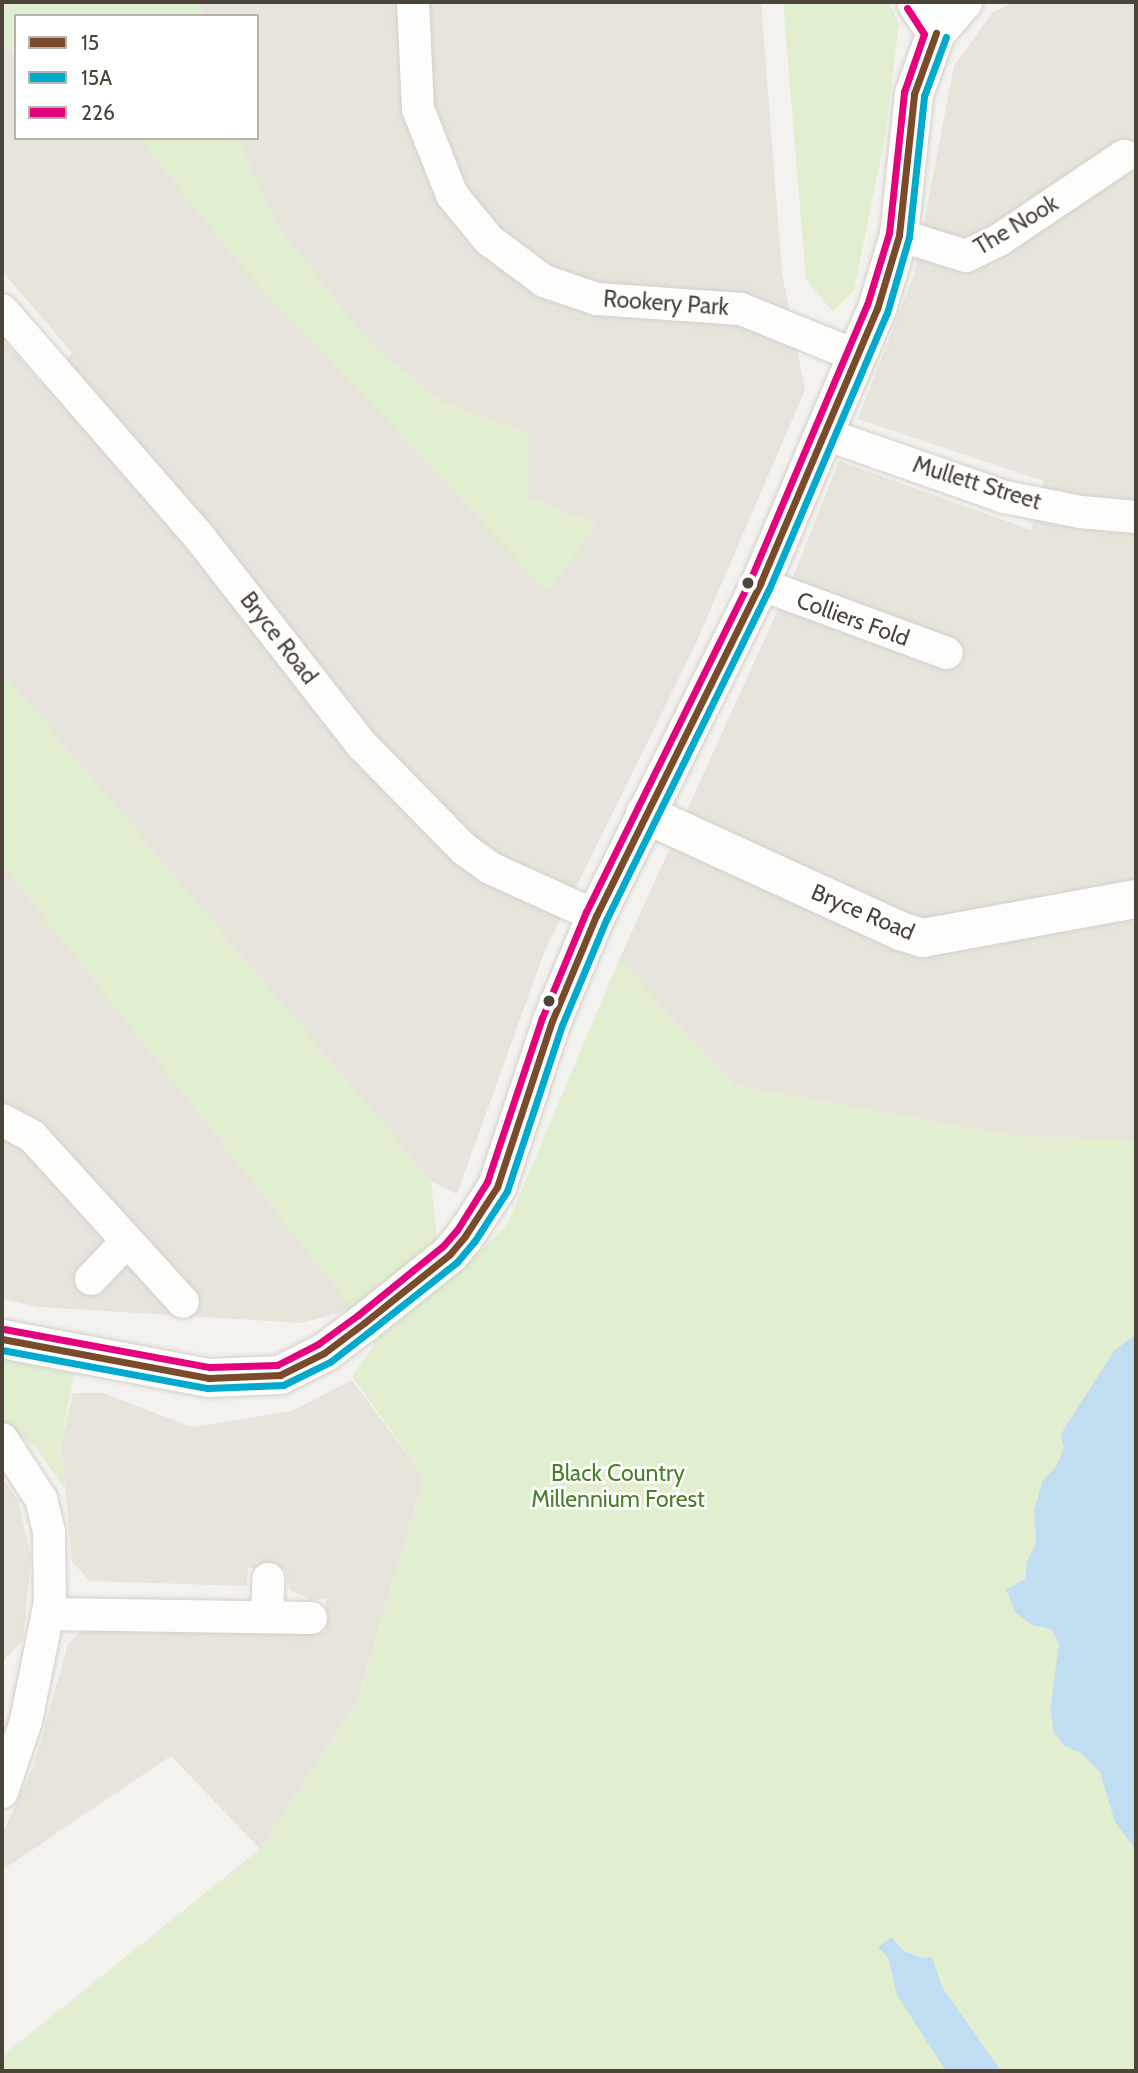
<!DOCTYPE html>
<style>
body{margin:0}
#map{position:relative;width:1138px;height:2073px;overflow:hidden;background:#f4f2ee;font-family:Cabin,sans-serif}
div>[style]{position:absolute}
.residential>*{inset:0;background:#e7e4dc}
.green>*{inset:0;background:#e1eecf}
.water>*{inset:0;background:#c0ddf1}
.roads{filter:drop-shadow(0 0 2px #d2d0cb) drop-shadow(0 0 2px #d2d0cb)}
.minor>*{height:32px;margin:-16px;padding:0 16px;transform-origin:16px;border-radius:16px;background:#fdfdfc}
.tertiary>*{height:38px;margin:-19px;padding:0 19px;transform-origin:19px;border-radius:19px;background:#fdfdfc}
.bus-1>*{height:7px;margin:-3.5px;padding:0 3.5px;transform-origin:3.5px;border-radius:3.5px;background:#7a4b2a}
.bus-2>*{height:7px;margin:-3.5px;padding:0 3.5px;transform-origin:3.5px;border-radius:3.5px;background:#00a9ce}
.bus-3>*{height:7px;margin:-3.5px;padding:0 3.5px;transform-origin:3.5px;border-radius:3.5px;background:#e5007d}
.dots>*{width:19px;height:19px;translate:-50% -50%;box-sizing:border-box;border:4px solid #fff;border-radius:50%}
span{translate:-50% -50%;white-space:nowrap;text-align:center;line-height:1.15;-webkit-text-stroke:5px #fff;paint-order:stroke}
.street-label{font-size:23px;color:#4b4439}
.park-label{font-size:23px;color:#4a7f2a}
.frame{position:absolute;inset:0;border:4px solid #4b4439;pointer-events:none}
.legend{position:absolute;left:14px;top:14px;width:245px;height:126px;box-sizing:border-box;background:#fff;border:2px solid #b7b4b0;margin:0;padding:9px 12px;list-style:none;font-size:21px;color:#4b4439}
.legend li{display:flex;align-items:center;gap:14px;height:35px}
.legend b{width:35px;border:2px solid #b7b4b0}
</style>
<div id="map">
<div class="residential">
<i style="clip-path:polygon(199px 2px,761px 2px,782px 273px,805px 390px,693px 650px,545px 950px,457px 1194px,431px 1181px,2px 672px,2px 338px,42px 384px,72px 353px,2px 271px,2px 42px,16px 56px,16px 138px,139px 138px,241px 265px,548px 591px,596px 525px,529px 498px,527px 433px,444px 404px,371px 346px,279px 228px,237px 138px,257px 138px,257px 16px,203px 16px)"></i>
<i style="clip-path:polygon(1013px 2px,1136px 2px,1136px 1141px,1013px 1136px,735px 1086px,619px 960px,795px 572px,839px 461px,1031px 530px,1044px 481px,858px 419px,914px 275px,954px 66px,992px 13px)"></i>
<i style="clip-path:polygon(2px 863px,353px 1309px,301px 1323px,40px 1307px,2px 1299px)"></i>
<i style="clip-path:polygon(352px 1380px,424px 1477px,357px 1702px,260px 1849px,171px 1756px,2px 1870px,2px 1835px,34px 1765px,68px 1644px,83px 1629px,325px 1632px,326px 1599px,312px 1600px,290px 1590px,285px 1569px,248px 1568px,247px 1586px,90px 1581px,72px 1562px,61px 1442px,73px 1393px,103px 1393px,192px 1427px,292px 1411px)"></i>
<i style="clip-path:polygon(2px 1478px,18px 1500px,31px 1557px,23px 1640px,2px 1662px)"></i>
</div>
<div class="green">
<i style="clip-path:polygon(2px 2px,199px 2px,203px 16px,16px 16px,16px 56px,2px 42px)"></i>
<i style="clip-path:polygon(783px 2px,889px 2px,899px 24px,885px 138px,854px 290px,833px 312px,806px 280px)"></i>
<i style="clip-path:polygon(139px 138px,237px 138px,279px 228px,371px 346px,444px 404px,528px 433px,529px 498px,596px 525px,548px 592px,241px 265px)"></i>
<i style="clip-path:polygon(2px 672px,431px 1181px,437px 1239px,353px 1309px,2px 863px)"></i>
<i style="clip-path:polygon(619px 960px,735px 1086px,1013px 1136px,1136px 1141px,1136px 2071px,2px 2071px,2px 2056px,260px 1849px,357px 1703px,424px 1477px,352px 1376px,378px 1339px,462px 1269px,507px 1225px)"></i>
<i style="clip-path:polygon(2px 1357px,74px 1374px,61px 1442px,65px 1489px,35px 1447px,2px 1424px)"></i>
</div>
<div class="water">
<i style="clip-path:polygon(1136px 1334px,1136px 1850px,1115px 1822px,1100px 1772px,1082px 1754px,1063px 1745px,1054px 1732px,1050px 1709px,1059px 1644px,1051px 1629px,1032px 1625px,1016px 1613px,1006px 1589px,1026px 1579px,1026px 1563px,1036px 1544px,1034px 1510px,1043px 1480px,1056px 1467px,1064px 1448px,1061px 1434px,1114px 1351px)"></i>
<i style="clip-path:polygon(892px 1937px,902px 1950px,921px 1958px,932px 1957px,942px 1987px,1001px 2071px,946px 2071px,897px 1995px,888px 1957px,878px 1947px)"></i>
</div>
<div class="roads">
<div class="minor">
<i style="left:413px;top:2px;width:107px;rotate:87.3deg"></i>
<i style="left:418px;top:109px;width:92px;rotate:68.4deg"></i>
<i style="left:452px;top:195px;width:58px;rotate:50.6deg"></i>
<i style="left:489px;top:240px;width:69px;rotate:36.7deg"></i>
<i style="left:544px;top:281px;width:56px;rotate:18.8deg"></i>
<i style="left:597px;top:299px;width:144px;rotate:4deg"></i>
<i style="left:741px;top:309px;width:125px;rotate:22.1deg"></i>
<i style="left:899px;top:235px;width:70px;rotate:17.4deg"></i>
<i style="left:966px;top:256px;width:37px;rotate:-26deg"></i>
<i style="left:999px;top:240px;width:151px;rotate:-33.9deg"></i>
<i style="left:2px;top:310px;width:297px;rotate:49deg"></i>
<i style="left:197px;top:534px;width:268px;rotate:52deg"></i>
<i style="left:362px;top:745px;width:146px;rotate:45.6deg"></i>
<i style="left:464px;top:849px;width:32px;rotate:36deg"></i>
<i style="left:490px;top:868px;width:116px;rotate:24.4deg"></i>
<i style="left:822px;top:433px;width:194px;rotate:19.3deg"></i>
<i style="left:1005px;top:497px;width:77px;rotate:11.2deg"></i>
<i style="left:1081px;top:512px;width:55px;rotate:5.2deg"></i>
<i style="left:760px;top:584px;width:199px;rotate:20.3deg"></i>
<i style="left:2px;top:1120px;width:34px;rotate:28deg"></i>
<i style="left:32px;top:1136px;width:224px;rotate:47.7deg"></i>
<i style="left:91px;top:1279px;width:52px;rotate:-46.5deg"></i>
<i style="left:2px;top:1439px;width:72px;rotate:57deg"></i>
<i style="left:41px;top:1499px;width:33px;rotate:76deg"></i>
<i style="left:49px;top:1531px;width:71px;rotate:89.2deg"></i>
<i style="left:50px;top:1602px;width:121px;rotate:101.4deg"></i>
<i style="left:26px;top:1721px;width:75px;rotate:108.7deg"></i>
<i style="left:50px;top:1614px;width:261px;rotate:0.9deg"></i>
<i style="left:267px;top:1617px;width:38px;rotate:-88deg"></i>
</div>
<div class="tertiary">
<i style="left:916px;top:2px;width:37px;rotate:57deg"></i>
<i style="left:645px;top:814px;width:281px;rotate:24.6deg"></i>
<i style="left:900px;top:931px;width:24px;rotate:17deg"></i>
<i style="left:923px;top:938px;width:217px;rotate:-10.4deg"></i>
<i style="left:2px;top:1339px;width:211px;rotate:10.7deg"></i>
<i style="left:209px;top:1378px;width:71px;rotate:-2.4deg"></i>
<i style="left:280px;top:1375px;width:49px;rotate:-26.6deg"></i>
<i style="left:324px;top:1353px;width:50px;rotate:-36.9deg"></i>
<i style="left:364px;top:1323px;width:110px;rotate:-38.7deg"></i>
<i style="left:450px;top:1254px;width:23px;rotate:-50deg"></i>
<i style="left:465px;top:1236px;width:59px;rotate:-56.9deg"></i>
<i style="left:497px;top:1187px;width:175px;rotate:-71.7deg"></i>
<i style="left:552px;top:1021px;width:114px;rotate:-67.3deg"></i>
<i style="left:596px;top:916px;width:370px;rotate:-63.7deg"></i>
<i style="left:760px;top:584px;width:299px;rotate:-67deg"></i>
<i style="left:877px;top:309px;width:77px;rotate:-73.4deg"></i>
<i style="left:899px;top:235px;width:142px;rotate:-83.9deg"></i>
<i style="left:914px;top:94px;width:65px;rotate:-70.2deg"></i>
<i style="left:936px;top:33px;width:41px;rotate:-48.9deg"></i>
</div>
</div>
<div class="bus-1">
<i style="left:2px;top:1339px;width:211px;rotate:10.7deg"></i>
<i style="left:209px;top:1378px;width:71px;rotate:-2.4deg"></i>
<i style="left:280px;top:1375px;width:49px;rotate:-26.6deg"></i>
<i style="left:324px;top:1353px;width:50px;rotate:-36.9deg"></i>
<i style="left:364px;top:1323px;width:110px;rotate:-38.7deg"></i>
<i style="left:450px;top:1254px;width:23px;rotate:-50deg"></i>
<i style="left:465px;top:1236px;width:59px;rotate:-56.9deg"></i>
<i style="left:497px;top:1187px;width:175px;rotate:-71.7deg"></i>
<i style="left:552px;top:1021px;width:114px;rotate:-67.3deg"></i>
<i style="left:596px;top:916px;width:370px;rotate:-63.7deg"></i>
<i style="left:760px;top:584px;width:299px;rotate:-67deg"></i>
<i style="left:877px;top:309px;width:77px;rotate:-73.4deg"></i>
<i style="left:899px;top:235px;width:142px;rotate:-83.9deg"></i>
<i style="left:914px;top:94px;width:65px;rotate:-70.2deg"></i>
</div>
<div class="bus-2">
<i style="left:2px;top:1350px;width:209px;rotate:10.5deg"></i>
<i style="left:208px;top:1388px;width:75px;rotate:-2.3deg"></i>
<i style="left:283px;top:1385px;width:52px;rotate:-26.1deg"></i>
<i style="left:330px;top:1362px;width:51px;rotate:-37.8deg"></i>
<i style="left:370px;top:1331px;width:111px;rotate:-38.4deg"></i>
<i style="left:457px;top:1262px;width:26px;rotate:-50deg"></i>
<i style="left:474px;top:1242px;width:61px;rotate:-57.1deg"></i>
<i style="left:507px;top:1191px;width:175px;rotate:-71.7deg"></i>
<i style="left:562px;top:1025px;width:114px;rotate:-67.3deg"></i>
<i style="left:606px;top:920px;width:369px;rotate:-63.8deg"></i>
<i style="left:769px;top:589px;width:300px;rotate:-66.9deg"></i>
<i style="left:887px;top:313px;width:79px;rotate:-73.9deg"></i>
<i style="left:909px;top:237px;width:142px;rotate:-83.9deg"></i>
<i style="left:924px;top:96px;width:63px;rotate:-69.6deg"></i>
</div>
<div class="bus-3">
<i style="left:4px;top:1329px;width:209px;rotate:10.5deg"></i>
<i style="left:210px;top:1367px;width:67px;rotate:-1.7deg"></i>
<i style="left:277px;top:1365px;width:46px;rotate:-27.1deg"></i>
<i style="left:318px;top:1344px;width:49px;rotate:-35.9deg"></i>
<i style="left:358px;top:1315px;width:109px;rotate:-39.1deg"></i>
<i style="left:443px;top:1246px;width:21px;rotate:-49deg"></i>
<i style="left:457px;top:1230px;width:57px;rotate:-58deg"></i>
<i style="left:487px;top:1182px;width:173px;rotate:-71.5deg"></i>
<i style="left:542px;top:1018px;width:115px;rotate:-67.5deg"></i>
<i style="left:586px;top:912px;width:370px;rotate:-63.7deg"></i>
<i style="left:750px;top:580px;width:299px;rotate:-67deg"></i>
<i style="left:867px;top:305px;width:75px;rotate:-73deg"></i>
<i style="left:889px;top:233px;width:142px;rotate:-83.9deg"></i>
<i style="left:904px;top:92px;width:61px;rotate:-71deg"></i>
<i style="left:924px;top:34px;width:31px;rotate:-123deg"></i>
</div>
<div class="dots">
<i style="left:748px;top:583px;background:#4b4439"></i>
<i style="left:549px;top:1001px;background:#4b4439"></i>
</div>
<div class="street-label">
<span style="left:1016px;top:225px;rotate:-31deg">The Nook</span>
<span style="left:666px;top:303px;rotate:4deg">Rookery Park</span>
<span style="left:977px;top:483px;rotate:17deg">Mullett Street</span>
<span style="left:853px;top:619px;rotate:20deg">Colliers Fold</span>
<span style="left:279px;top:638px;rotate:52deg">Bryce Road</span>
<span style="left:863px;top:912px;rotate:23deg">Bryce Road</span>
</div>
<div class="park-label">
<span style="left:618px;top:1486px">Black Country<br>Millennium Forest</span>
</div>
<div class="frame"></div>
<ul class="legend">
<li><b style="height:9px;background:#7a4b2a"></b>15</li>
<li><b style="height:9px;background:#00a9ce"></b>15A</li>
<li><b style="height:9px;background:#e5007d"></b>226</li>
</ul>
</div>
